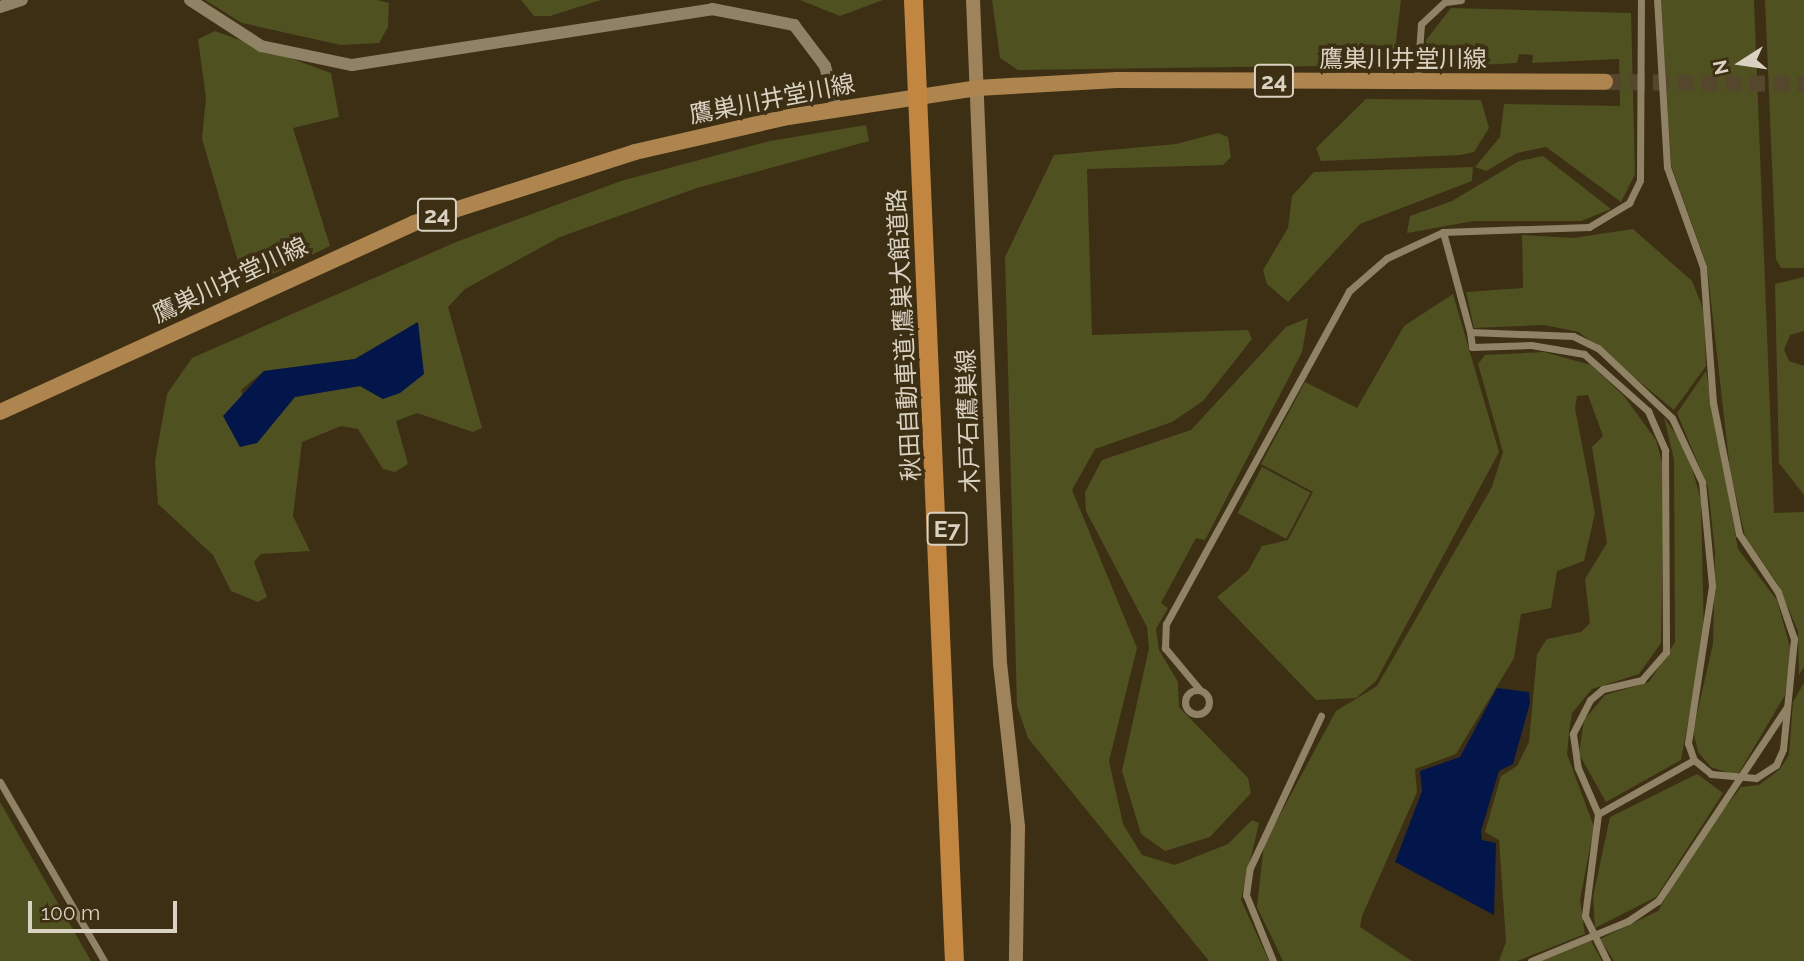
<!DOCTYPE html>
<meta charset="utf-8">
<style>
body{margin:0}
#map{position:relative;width:1804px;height:961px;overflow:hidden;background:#3c2f13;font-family:Raleway,"Noto Sans JP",sans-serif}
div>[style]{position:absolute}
.green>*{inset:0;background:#4f5121;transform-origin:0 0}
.water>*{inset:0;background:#03164c}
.primary-tunnel>*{height:16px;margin-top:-8px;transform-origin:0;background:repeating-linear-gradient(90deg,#54472d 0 16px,transparent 0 24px)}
.minor>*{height:7px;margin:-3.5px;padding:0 3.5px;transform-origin:3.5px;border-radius:3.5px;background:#908264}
.minor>.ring{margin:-3.5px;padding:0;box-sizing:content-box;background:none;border:7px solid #908264;border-radius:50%}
.tertiary>*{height:12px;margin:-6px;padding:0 6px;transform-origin:6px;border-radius:6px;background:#908264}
.secondary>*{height:14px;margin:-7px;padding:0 7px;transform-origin:7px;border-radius:7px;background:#9f835a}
.primary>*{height:16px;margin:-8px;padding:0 8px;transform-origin:8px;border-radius:8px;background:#ae844f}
.motorway>*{height:19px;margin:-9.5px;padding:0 9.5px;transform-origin:9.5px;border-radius:9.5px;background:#c28641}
span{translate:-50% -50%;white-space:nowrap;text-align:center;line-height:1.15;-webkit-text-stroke:7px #3c2f13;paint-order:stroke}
.shield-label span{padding:2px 5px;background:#3c2f13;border:2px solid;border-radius:5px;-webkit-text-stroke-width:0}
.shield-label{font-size:23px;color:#d9d1c1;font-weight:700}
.street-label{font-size:24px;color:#d9d1c1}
.north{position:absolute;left:1706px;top:28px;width:70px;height:70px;-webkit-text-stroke:5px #3c2f13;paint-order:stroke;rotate:258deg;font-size:19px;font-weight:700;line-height:28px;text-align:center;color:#d9d1c1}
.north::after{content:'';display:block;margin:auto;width:24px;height:32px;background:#d9d1c1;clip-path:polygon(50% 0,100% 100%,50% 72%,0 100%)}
.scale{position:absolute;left:28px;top:901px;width:149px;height:32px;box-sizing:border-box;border:4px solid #d9d1c1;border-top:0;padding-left:9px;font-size:21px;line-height:24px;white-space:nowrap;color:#d9d1c1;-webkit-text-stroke:5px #3c2f13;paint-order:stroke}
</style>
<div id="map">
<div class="green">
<i style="clip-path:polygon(205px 0,377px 0,389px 3px,388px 27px,379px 43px,341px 45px,242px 23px)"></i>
<i style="clip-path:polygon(521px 0,601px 0,550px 16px,534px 16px)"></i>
<i style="clip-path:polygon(800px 0,883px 0,840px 16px)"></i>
<i style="clip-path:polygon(992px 0,1401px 0,1396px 42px,1402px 55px,1394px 65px,1018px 70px,1000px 58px)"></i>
<i style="clip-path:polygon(1661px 0,1754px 0,1774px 513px,1804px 512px,1804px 667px,1799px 675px,1798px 631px,1777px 583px,1745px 536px,1730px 470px,1707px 266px,1671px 165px)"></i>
<i style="clip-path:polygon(1765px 0,1804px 0,1804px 268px,1781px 268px,1776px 259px)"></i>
<i style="clip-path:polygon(1451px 8px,1631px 13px,1635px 174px,1621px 202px,1546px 147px,1517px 153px,1486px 171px,1475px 167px,1500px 137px,1504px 104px,1620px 106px,1619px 59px,1532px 63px,1533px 55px,1519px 54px,1517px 63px,1442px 67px,1428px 55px,1426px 40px)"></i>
<i style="clip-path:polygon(215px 31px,331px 73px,339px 117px,293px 128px,330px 246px,275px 273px,243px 278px,202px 139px,206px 98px,198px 39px)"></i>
<i style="clip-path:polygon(1366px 99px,1481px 100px,1489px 128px,1474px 152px,1460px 155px,1321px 161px,1316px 148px)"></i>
<i style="clip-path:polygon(evenodd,866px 125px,869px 141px,697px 188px,560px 237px,465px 289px,448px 307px,482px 428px,473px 432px,417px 413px,396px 421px,408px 464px,395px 472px,383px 469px,358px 429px,341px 426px,302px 442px,293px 516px,310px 551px,261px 554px,254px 562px,267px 597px,258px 602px,231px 591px,213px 555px,158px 504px,155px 461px,167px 394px,192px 358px,456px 242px,621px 181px,770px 141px,866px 125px,418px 322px,420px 354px,383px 399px,360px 386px,294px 397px,257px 443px,241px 390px,264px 371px,355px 359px,418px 322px)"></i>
<i style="clip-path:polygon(1218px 133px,1228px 137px,1231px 157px,1223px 165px,1087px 169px,1092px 335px,1248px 330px,1252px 339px,1203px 401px,1172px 422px,1095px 449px,1072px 490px,1137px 648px,1109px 761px,1123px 824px,1142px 855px,1175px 865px,1228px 844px,1252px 820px,1259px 823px,1241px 900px,1269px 961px,1209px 961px,1028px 738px,1017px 706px,1005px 257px,1054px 155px,1176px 144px)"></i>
<i style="clip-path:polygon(1543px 156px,1611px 209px,1581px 221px,1474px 221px,1407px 233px,1410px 216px,1452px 201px,1519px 161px)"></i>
<i style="clip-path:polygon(1473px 167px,1472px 181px,1360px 224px,1288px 302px,1267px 284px,1263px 270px,1288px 228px,1292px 196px,1314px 172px)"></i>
<i style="clip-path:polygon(1633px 229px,1692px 281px,1704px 311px,1706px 366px,1674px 410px,1579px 332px,1544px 325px,1474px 328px,1466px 292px,1523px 288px,1522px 235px,1573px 238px)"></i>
<i style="clip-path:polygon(1804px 277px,1804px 331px,1790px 335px,1784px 350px,1789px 361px,1804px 366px,1804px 495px,1779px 463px,1775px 284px)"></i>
<i style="clip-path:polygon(1453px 294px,1499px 452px,1376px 681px,1356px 698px,1316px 700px,1217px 597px,1248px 571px,1262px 546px,1288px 540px,1313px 492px,1261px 464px,1305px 382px,1357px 408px,1404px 326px)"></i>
<i style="clip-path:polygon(1308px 318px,1302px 352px,1205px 540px,1196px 538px,1161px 603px,1168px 608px,1156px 629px,1159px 650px,1178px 682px,1179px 707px,1248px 778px,1251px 793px,1210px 837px,1165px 851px,1141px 834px,1122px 771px,1149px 648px,1147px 627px,1086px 511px,1085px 492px,1102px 460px,1191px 430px,1286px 327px)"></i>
<i style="clip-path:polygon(1544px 352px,1591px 365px,1624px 396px,1656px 440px,1664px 469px,1661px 643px,1639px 674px,1592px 689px,1572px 713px,1569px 732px,1567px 754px,1594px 827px,1580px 900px,1585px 934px,1517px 961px,1499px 961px,1506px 942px,1499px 840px,1485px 832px,1501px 776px,1517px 766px,1529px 742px,1537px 654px,1547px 639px,1581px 632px,1590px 623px,1585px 579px,1607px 543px,1592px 447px,1603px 436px,1588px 395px,1577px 396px,1575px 408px,1595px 513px,1584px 561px,1557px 571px,1551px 608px,1521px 614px,1514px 658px,1456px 754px,1415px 769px,1417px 792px,1362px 916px,1360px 927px,1412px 961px,1283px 961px,1257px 907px,1264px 844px,1336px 711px,1377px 686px,1492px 487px,1503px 452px,1478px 364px,1485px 355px)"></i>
<i style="clip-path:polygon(1706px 371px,1738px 549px,1777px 600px,1791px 651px,1785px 695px,1737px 776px,1711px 767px,1698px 752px,1693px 731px,1713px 644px,1715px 552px,1708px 487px,1677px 413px)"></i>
<i style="clip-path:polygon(1664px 417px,1687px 451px,1701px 500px,1704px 637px,1681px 760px,1606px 802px,1579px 754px,1584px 720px,1605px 695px,1649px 682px,1675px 642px,1674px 460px)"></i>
<i style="left:1262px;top:467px;width:55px;height:52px;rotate:28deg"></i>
<i style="clip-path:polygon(1804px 683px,1804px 961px,1614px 961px,1600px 939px,1658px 911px,1697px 844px,1741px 787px,1759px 785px,1780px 769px,1789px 755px,1793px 702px)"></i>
<i style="clip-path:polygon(1697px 774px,1723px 793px,1656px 897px,1595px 928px,1593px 897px,1610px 817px)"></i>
<i style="clip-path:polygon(0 802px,91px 961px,0 961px)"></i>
<i style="clip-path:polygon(1591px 941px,1602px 961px,1542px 961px)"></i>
</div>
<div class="water">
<i style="clip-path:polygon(418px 322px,424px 374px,400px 393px,383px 399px,360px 386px,295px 397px,257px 443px,240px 447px,223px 416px,264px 371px,355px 359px)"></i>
<i style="clip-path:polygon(1497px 688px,1529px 692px,1530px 703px,1513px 764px,1499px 771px,1481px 831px,1482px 840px,1496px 843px,1494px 915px,1395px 862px,1422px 791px,1420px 771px,1460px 757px)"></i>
</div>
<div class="primary-tunnel">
<i style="left:1605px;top:82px;width:199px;rotate:0.6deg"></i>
</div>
<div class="minor">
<i style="left:1417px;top:81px;width:57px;rotate:-86deg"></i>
<i style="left:1421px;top:24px;width:33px;rotate:-43deg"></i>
<i style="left:1445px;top:2px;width:16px;rotate:-7deg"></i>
<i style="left:1443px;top:232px;width:104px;rotate:74.9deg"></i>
<i style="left:1470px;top:332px;width:103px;rotate:2.2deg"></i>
<i style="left:1573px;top:336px;width:28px;rotate:26deg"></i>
<i style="left:1598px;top:348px;width:102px;rotate:43.4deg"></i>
<i style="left:1672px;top:418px;width:71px;rotate:64.9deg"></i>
<i style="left:1702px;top:482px;width:104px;rotate:84.5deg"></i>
<i style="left:1712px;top:586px;width:159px;rotate:98.7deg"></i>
<i style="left:1688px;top:743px;width:18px;rotate:71deg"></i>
<i style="left:1694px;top:760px;width:22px;rotate:39deg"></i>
<i style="left:1711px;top:774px;width:45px;rotate:5.1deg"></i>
<i style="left:1756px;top:778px;width:24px;rotate:-33deg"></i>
<i style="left:1776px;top:765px;width:17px;rotate:-66deg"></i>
<i style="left:1783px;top:749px;width:111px;rotate:-84.3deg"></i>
<i style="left:1794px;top:639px;width:50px;rotate:-108.8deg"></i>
<i style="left:1778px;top:592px;width:70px;rotate:-123.9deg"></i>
<i style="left:1739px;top:534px;width:134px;rotate:-101.2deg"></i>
<i style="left:1713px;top:403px;width:136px;rotate:-94.2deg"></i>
<i style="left:1703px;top:267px;width:106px;rotate:-109.8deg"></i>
<i style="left:1667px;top:167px;width:167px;rotate:-93.4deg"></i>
<i style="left:1470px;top:332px;width:15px;rotate:82deg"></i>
<i style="left:1472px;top:347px;width:59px;rotate:-1.9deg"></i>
<i style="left:1531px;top:345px;width:54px;rotate:9.6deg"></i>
<i style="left:1584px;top:354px;width:86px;rotate:41.7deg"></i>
<i style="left:1648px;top:411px;width:43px;rotate:66.4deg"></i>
<i style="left:1665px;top:450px;width:202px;rotate:89.7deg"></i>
<i style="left:1666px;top:652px;width:37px;rotate:131deg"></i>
<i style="left:1642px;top:680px;width:40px;rotate:167deg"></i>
<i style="left:1603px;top:689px;width:17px;rotate:140deg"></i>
<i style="left:1590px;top:700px;width:38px;rotate:117deg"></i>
<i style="left:1573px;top:734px;width:34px;rotate:82deg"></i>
<i style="left:1578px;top:768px;width:50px;rotate:66.5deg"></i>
<i style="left:1598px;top:814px;width:103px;rotate:97.3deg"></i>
<i style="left:1585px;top:916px;width:50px;rotate:63.9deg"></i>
<i style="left:1200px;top:690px;width:55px;rotate:-129.8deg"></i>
<i style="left:1165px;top:648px;width:24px;rotate:-88deg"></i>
<i style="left:1166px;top:624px;width:380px;rotate:-61.2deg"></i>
<i style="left:1349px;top:291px;width:50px;rotate:-41deg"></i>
<i style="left:1387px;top:258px;width:62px;rotate:-24.9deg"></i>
<i style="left:1443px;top:232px;width:146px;rotate:-2deg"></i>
<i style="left:1589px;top:227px;width:47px;rotate:-31deg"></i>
<i style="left:1629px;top:203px;width:25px;rotate:-64deg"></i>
<i style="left:1640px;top:180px;width:180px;rotate:-89.7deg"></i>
<i class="ring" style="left:1185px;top:690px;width:17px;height:17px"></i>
<i style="left:0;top:782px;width:207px;rotate:59.8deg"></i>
<i style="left:1598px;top:814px;width:110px;rotate:-29.4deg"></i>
<i style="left:1273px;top:961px;width:71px;rotate:-112.2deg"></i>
<i style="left:1246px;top:895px;width:27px;rotate:-82deg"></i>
<i style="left:1250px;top:868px;width:168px;rotate:-65deg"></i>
<i style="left:1531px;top:961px;width:105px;rotate:-22.4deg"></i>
<i style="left:1628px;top:921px;width:36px;rotate:-34deg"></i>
<i style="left:1658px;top:901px;width:233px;rotate:-56.4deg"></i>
</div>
<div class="tertiary">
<i style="left:190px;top:0;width:85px;rotate:32.9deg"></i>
<i style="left:261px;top:46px;width:93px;rotate:11.8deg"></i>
<i style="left:352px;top:65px;width:364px;rotate:-8.8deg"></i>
<i style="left:712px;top:9px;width:84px;rotate:11deg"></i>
<i style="left:794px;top:25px;width:51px;rotate:52.9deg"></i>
<i style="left:825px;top:66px;width:43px;rotate:75.3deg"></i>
<i style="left:0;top:7px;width:23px;rotate:-18deg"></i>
</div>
<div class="secondary">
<i style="left:973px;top:0;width:664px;rotate:87.67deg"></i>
<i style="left:1000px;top:663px;width:165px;rotate:83.7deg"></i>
<i style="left:1018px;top:827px;width:134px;rotate:90.9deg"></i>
</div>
<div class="primary">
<i style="left:0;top:412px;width:455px;rotate:-24.5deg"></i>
<i style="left:414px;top:223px;width:232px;rotate:-17.8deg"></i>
<i style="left:635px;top:152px;width:157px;rotate:-12.9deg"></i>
<i style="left:788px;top:117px;width:191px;rotate:-8.7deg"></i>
<i style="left:977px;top:88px;width:140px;rotate:-3.3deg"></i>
<i style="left:1117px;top:80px;width:488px;rotate:0.2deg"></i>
</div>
<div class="motorway">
<i style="left:913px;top:0;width:962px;rotate:87.56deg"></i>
</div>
<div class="shield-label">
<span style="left:1274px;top:81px">24</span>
<span style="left:437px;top:215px">24</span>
<span style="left:947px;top:529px">E7</span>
</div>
<div class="street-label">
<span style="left:1403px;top:59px">鷹巣川井堂川線</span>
<span style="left:772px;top:99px;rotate:-11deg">鷹巣川井堂川線</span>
<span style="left:230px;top:280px;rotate:-25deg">鷹巣川井堂川線</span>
<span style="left:904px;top:335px;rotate:-93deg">秋田自動車道;鷹巣大館道路</span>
<span style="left:968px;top:421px;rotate:-92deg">木戸石鷹巣線</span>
</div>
<div class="north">N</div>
<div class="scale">100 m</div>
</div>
